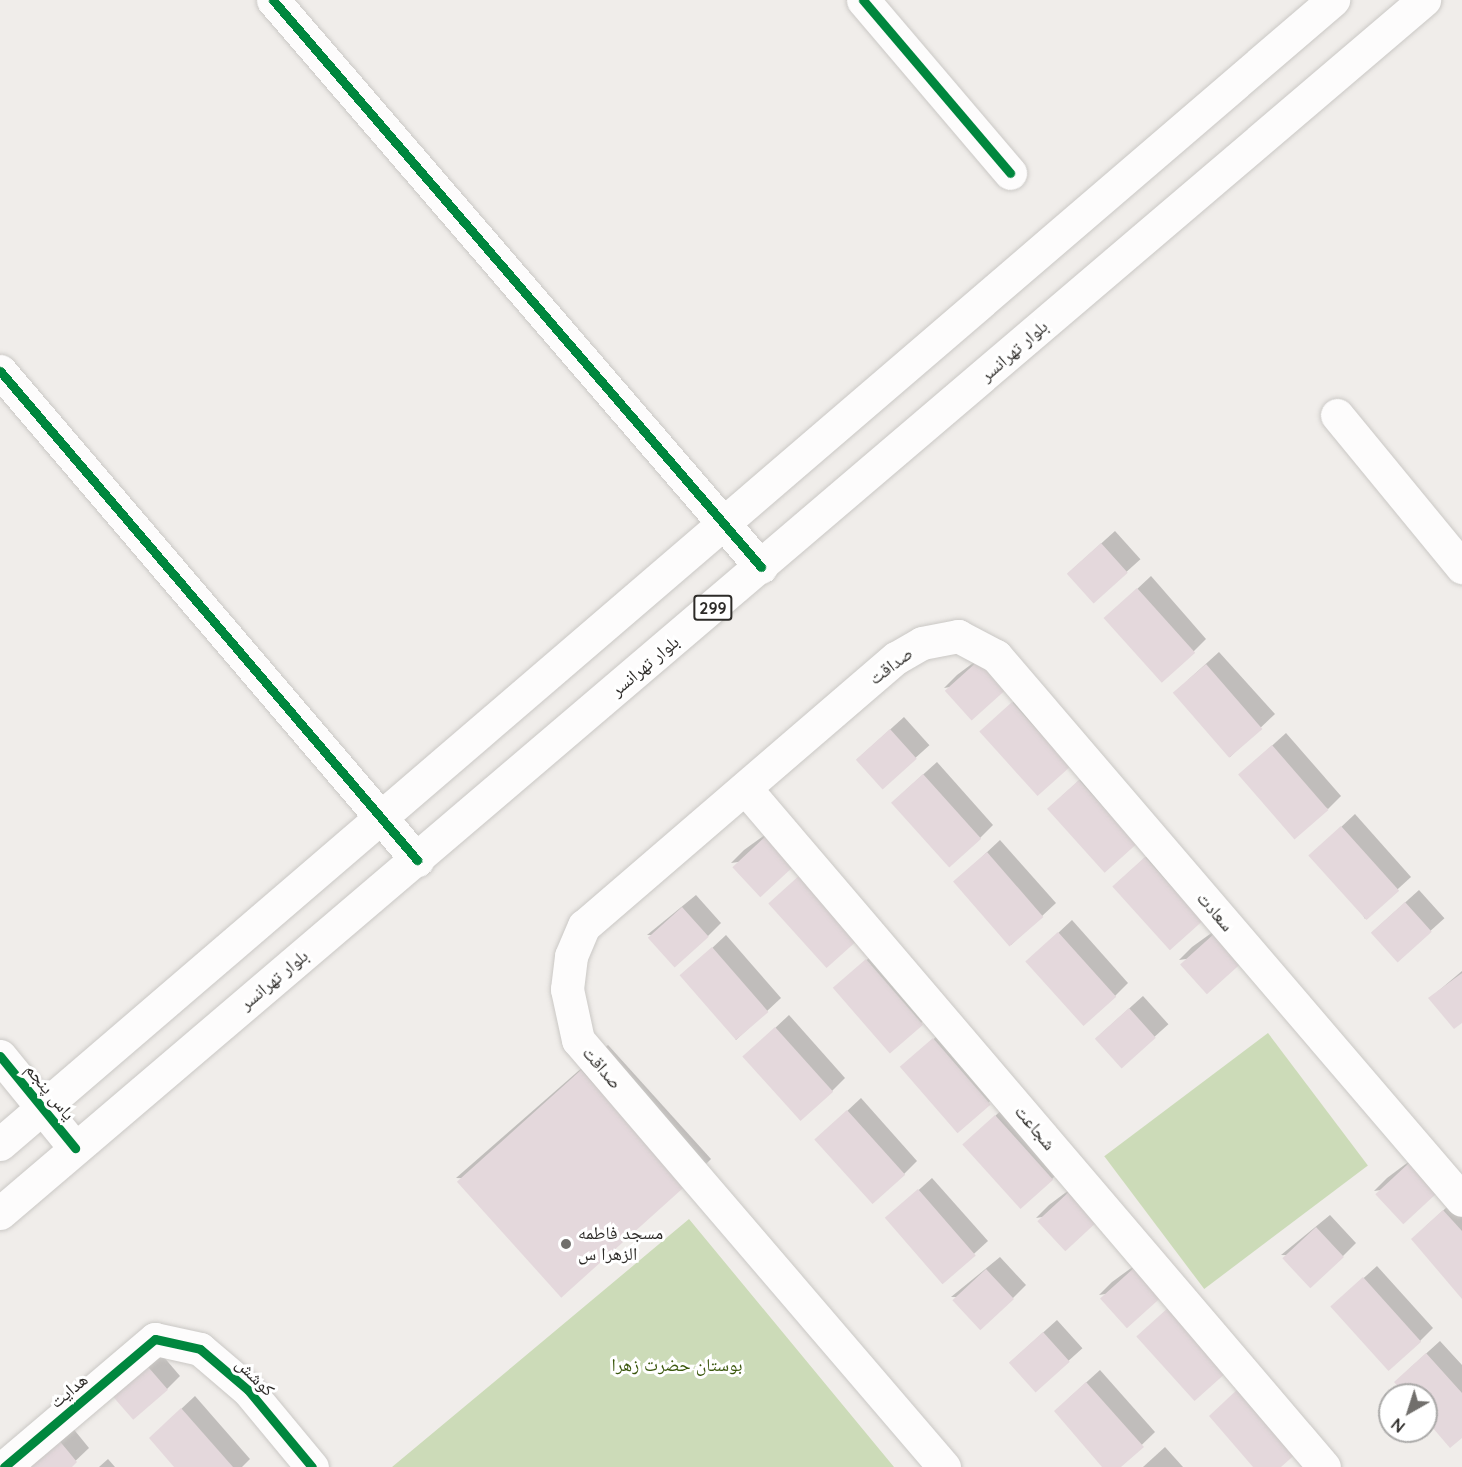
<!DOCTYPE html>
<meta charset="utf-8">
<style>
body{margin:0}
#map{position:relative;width:1462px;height:1467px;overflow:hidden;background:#f0edea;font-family:Quicksand,"Noto Naskh Arabic",sans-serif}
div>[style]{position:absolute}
.green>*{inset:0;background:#ccdbb8;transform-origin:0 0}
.shadow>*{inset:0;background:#0003;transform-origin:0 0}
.building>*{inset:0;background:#e4d8dc;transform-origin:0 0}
.roads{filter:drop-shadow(0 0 2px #cac8c5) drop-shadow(0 0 2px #cac8c5)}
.minor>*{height:33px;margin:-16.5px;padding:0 16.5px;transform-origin:16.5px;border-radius:16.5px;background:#fdfcfc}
.major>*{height:33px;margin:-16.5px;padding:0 16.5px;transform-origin:16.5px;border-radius:16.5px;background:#fdfcfc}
.cycleway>*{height:9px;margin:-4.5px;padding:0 4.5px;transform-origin:4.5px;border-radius:4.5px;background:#00873e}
.dots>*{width:16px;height:16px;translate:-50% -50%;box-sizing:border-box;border:3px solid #fff;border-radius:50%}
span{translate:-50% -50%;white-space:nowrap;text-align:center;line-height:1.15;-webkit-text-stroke:6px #fff;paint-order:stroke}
.shield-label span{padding:2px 4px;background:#fff;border:2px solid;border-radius:4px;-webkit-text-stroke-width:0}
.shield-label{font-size:16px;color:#2d2b28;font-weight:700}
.street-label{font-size:18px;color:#2d2b28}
.poi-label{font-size:18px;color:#2d2b28}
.left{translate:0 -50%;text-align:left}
.park-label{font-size:18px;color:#3a570c}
.north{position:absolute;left:1378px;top:1383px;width:60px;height:60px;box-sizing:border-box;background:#fff;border:2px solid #abaaa9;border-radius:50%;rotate:219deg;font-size:16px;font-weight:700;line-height:24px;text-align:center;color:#2d2b28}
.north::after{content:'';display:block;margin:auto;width:21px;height:27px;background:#716f6c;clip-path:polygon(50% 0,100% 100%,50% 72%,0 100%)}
</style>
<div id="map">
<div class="green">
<i style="left:1268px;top:1033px;width:166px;height:205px;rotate:53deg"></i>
<i style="clip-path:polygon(689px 1219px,894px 1467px,392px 1467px,512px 1367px)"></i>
</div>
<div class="shadow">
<i style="left:1115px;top:531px;width:38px;height:63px;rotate:48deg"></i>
<i style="clip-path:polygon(1151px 576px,1206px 639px,1193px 652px,1120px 605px)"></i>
<i style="clip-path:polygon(993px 648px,1018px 676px,944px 688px,957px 675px)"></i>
<i style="clip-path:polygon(1219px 652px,1275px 714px,1230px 757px,1188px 680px)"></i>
<i style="clip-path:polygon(1026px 690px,1069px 766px,995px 719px)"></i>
<i style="left:904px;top:717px;width:38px;height:63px;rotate:48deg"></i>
<i style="clip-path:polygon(1286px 733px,1341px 796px,1328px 809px,1254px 762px)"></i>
<i style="clip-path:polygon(937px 762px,993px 825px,980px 838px,906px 790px)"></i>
<i style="clip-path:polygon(1093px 768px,1149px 830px,1062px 796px)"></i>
<i style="clip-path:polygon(1355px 814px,1411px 877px,1365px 919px,1324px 843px)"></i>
<i style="clip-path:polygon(780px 824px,806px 852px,731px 863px,744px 850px)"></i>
<i style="clip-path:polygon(1000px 840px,1056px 903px,1011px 945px,969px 869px)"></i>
<i style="clip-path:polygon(1159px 845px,1214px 907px,1114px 886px)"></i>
<i style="left:1419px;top:890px;width:38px;height:63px;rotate:48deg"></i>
<i style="clip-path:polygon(696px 895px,721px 923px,708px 936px,647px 935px)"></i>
<i style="clip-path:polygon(1072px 920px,1128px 983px,1115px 996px,1041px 949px)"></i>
<i style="clip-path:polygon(1228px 921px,1254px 949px,1179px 960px,1192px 947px)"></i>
<i style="clip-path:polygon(726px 935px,781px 998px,736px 1040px,695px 964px)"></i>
<i style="clip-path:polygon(880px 948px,935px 1010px,890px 1052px,849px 976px)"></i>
<i style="clip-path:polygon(1462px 971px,1462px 1021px,1430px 998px)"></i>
<i style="left:1143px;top:996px;width:38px;height:63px;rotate:48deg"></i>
<i style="clip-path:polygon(789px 1015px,845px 1078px,832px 1091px,758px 1044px)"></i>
<i style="clip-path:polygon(947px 1027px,1003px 1089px,957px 1132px,916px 1055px)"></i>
<i style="clip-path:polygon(608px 1045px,711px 1159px,685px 1185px,456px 1178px)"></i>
<i style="clip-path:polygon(861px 1098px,917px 1161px,904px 1174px,830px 1127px)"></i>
<i style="clip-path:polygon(1009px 1103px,1065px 1166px,1052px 1179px,978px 1132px)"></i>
<i style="clip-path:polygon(1423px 1151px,1449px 1179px,1374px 1191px,1387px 1178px)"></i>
<i style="clip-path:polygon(932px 1178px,988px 1241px,942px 1283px,901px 1206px)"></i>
<i style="clip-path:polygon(1085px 1178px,1110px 1206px,1036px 1218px,1049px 1205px)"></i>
<i style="clip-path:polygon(1457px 1198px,1462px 1203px,1462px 1297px,1426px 1226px)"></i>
<i style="clip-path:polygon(1330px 1215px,1356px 1243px,1343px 1256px,1281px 1255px)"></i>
<i style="clip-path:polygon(1149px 1255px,1174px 1283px,1099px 1295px,1112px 1282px)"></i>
<i style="clip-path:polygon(1000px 1257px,1026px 1285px,1013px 1298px,951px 1297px)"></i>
<i style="clip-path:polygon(1377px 1266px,1433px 1328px,1420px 1341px,1346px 1294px)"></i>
<i style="left:1057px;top:1320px;width:38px;height:63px;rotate:48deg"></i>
<i style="clip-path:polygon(1440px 1341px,1462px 1365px,1462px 1436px,1426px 1417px,1426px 1395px,1407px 1395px,1409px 1369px)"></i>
<i style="clip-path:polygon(157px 1349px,180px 1376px,167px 1389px,111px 1392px)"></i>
<i style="clip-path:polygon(1100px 1370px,1155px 1432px,1119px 1467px,1104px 1467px,1069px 1398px)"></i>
<i style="clip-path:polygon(195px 1396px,250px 1459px,242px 1467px,176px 1467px,164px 1425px)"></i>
<i style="clip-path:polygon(67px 1421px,89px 1448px,69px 1467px,24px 1467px)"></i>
<i style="clip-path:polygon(1165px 1447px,1183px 1467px,1143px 1467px)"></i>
<i style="clip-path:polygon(108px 1459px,115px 1467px,99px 1467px)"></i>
</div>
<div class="building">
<i style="left:1101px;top:543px;width:40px;height:46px;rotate:48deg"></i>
<i style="left:1137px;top:588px;width:87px;height:45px;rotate:48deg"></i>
<i style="left:979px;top:660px;width:40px;height:46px;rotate:48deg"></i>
<i style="left:1206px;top:664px;width:86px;height:44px;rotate:49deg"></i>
<i style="left:1012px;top:702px;width:87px;height:44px;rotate:48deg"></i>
<i style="left:890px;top:729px;width:40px;height:46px;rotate:48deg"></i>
<i style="left:1272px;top:745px;width:86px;height:45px;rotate:49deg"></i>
<i style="left:923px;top:774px;width:87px;height:43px;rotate:48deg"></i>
<i style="left:1079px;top:780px;width:86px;height:43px;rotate:48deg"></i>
<i style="left:1341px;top:826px;width:87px;height:44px;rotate:48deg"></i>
<i style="left:766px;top:836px;width:41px;height:46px;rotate:47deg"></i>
<i style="left:987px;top:852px;width:86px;height:45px;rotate:49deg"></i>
<i style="left:1145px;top:857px;width:86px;height:44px;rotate:48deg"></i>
<i style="left:801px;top:874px;width:87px;height:44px;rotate:48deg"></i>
<i style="left:1405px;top:902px;width:40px;height:46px;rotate:48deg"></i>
<i style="left:682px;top:907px;width:40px;height:46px;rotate:48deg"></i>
<i style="left:1058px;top:932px;width:87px;height:44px;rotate:48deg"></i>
<i style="left:1215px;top:933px;width:40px;height:47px;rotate:48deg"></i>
<i style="left:712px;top:947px;width:86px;height:43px;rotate:49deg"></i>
<i style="left:866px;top:959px;width:87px;height:44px;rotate:49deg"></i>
<i style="clip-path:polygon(1462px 973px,1462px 1023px,1454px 1029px,1428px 998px)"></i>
<i style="left:1129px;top:1008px;width:40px;height:46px;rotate:48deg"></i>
<i style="left:775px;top:1027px;width:87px;height:44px;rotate:48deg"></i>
<i style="left:933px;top:1038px;width:88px;height:44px;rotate:49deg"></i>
<i style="left:581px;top:1070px;width:156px;height:167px;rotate:48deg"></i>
<i style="left:847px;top:1110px;width:87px;height:44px;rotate:48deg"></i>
<i style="left:995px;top:1115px;width:87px;height:44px;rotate:48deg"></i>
<i style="left:1409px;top:1163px;width:41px;height:46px;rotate:47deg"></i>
<i style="left:918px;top:1189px;width:88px;height:44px;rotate:49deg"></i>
<i style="left:1071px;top:1190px;width:41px;height:46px;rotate:47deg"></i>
<i style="clip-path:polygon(1443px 1210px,1462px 1231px,1462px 1299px,1411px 1239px)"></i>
<i style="left:1316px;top:1227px;width:41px;height:46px;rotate:47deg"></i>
<i style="left:1135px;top:1267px;width:40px;height:47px;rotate:48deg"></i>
<i style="left:986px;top:1269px;width:41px;height:46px;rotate:47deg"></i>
<i style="left:1363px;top:1277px;width:87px;height:44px;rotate:48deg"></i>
<i style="left:1169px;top:1307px;width:87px;height:44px;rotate:48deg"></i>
<i style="left:1043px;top:1332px;width:40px;height:46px;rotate:48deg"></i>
<i style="clip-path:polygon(1426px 1353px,1462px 1393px,1462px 1438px,1450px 1448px,1426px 1420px,1426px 1395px,1405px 1395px,1394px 1382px)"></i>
<i style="left:143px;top:1361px;width:38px;height:46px;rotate:49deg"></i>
<i style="clip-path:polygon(1086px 1382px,1144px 1447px,1121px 1467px,1102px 1467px,1054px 1411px)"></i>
<i style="clip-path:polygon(1241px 1386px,1299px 1451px,1281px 1467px,1253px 1467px,1209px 1416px)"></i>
<i style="clip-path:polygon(181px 1408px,233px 1467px,174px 1467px,149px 1438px)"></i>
<i style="clip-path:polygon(53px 1433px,77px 1462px,72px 1467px,22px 1467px)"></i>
</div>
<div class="roads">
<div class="minor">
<i style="left:273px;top:0;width:748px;rotate:49.28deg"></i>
<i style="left:863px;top:0;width:227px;rotate:49.6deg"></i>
<i style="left:0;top:371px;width:643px;rotate:49.54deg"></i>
<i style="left:1337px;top:415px;width:197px;rotate:50.6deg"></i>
<i style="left:745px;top:788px;width:892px;rotate:49.54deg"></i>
<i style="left:0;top:1056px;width:119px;rotate:50.8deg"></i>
<i style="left:4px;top:1467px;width:198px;rotate:-40.3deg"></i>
<i style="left:155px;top:1339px;width:46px;rotate:12.5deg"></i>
<i style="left:200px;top:1349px;width:63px;rotate:40.5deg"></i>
<i style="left:248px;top:1390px;width:100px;rotate:50.3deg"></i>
<i style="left:944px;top:1467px;width:562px;rotate:-130.6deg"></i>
<i style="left:578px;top:1040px;width:52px;rotate:-102.2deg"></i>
<i style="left:567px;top:989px;width:33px;rotate:-83deg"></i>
<i style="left:571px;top:956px;width:33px;rotate:-67deg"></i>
<i style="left:584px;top:926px;width:411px;rotate:-40.7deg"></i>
<i style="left:896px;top:658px;width:30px;rotate:-30deg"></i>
<i style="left:922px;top:643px;width:37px;rotate:-11deg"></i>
<i style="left:958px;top:636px;width:43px;rotate:27.8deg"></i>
<i style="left:996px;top:656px;width:716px;rotate:49.42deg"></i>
</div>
<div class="major">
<i style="left:0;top:1144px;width:1757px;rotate:-40.64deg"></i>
<i style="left:0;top:1213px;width:1871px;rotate:-40.43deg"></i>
</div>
</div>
<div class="cycleway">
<i style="left:273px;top:0;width:748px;rotate:49.28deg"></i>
<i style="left:863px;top:0;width:227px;rotate:49.6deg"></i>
<i style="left:0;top:371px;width:643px;rotate:49.54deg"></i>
<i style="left:0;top:1056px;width:119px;rotate:50.8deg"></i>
<i style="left:4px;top:1467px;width:198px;rotate:-40.3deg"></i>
<i style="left:155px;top:1339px;width:46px;rotate:12.5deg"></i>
<i style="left:200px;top:1349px;width:63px;rotate:40.5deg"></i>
<i style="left:248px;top:1390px;width:100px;rotate:50.3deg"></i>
</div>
<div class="dots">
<i style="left:566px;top:1244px;background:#716f6c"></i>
</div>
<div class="shield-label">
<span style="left:713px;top:608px">299</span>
</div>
<div class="street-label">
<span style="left:1014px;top:351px;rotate:-41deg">بلوار تهرانسر</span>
<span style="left:645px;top:666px;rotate:-40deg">بلوار تهرانسر</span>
<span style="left:891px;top:666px;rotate:-37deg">صداقت</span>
<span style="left:1215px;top:912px;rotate:49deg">سعادت</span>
<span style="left:274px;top:980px;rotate:-40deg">بلوار تهرانسر</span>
<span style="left:602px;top:1068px;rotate:49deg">صداقت</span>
<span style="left:50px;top:1092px;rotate:51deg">یاس پنجم</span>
<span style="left:1035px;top:1128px;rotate:50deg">شجاعت</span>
<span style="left:255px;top:1377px;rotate:45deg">کوشش</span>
<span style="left:69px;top:1391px;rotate:-40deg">هدایت</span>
</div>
<div class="poi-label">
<span class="left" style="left:578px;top:1244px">مسجد فاطمه<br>الزهرا س</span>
</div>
<div class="park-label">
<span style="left:677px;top:1365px">بوستان حضرت زهرا</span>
</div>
<div class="north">N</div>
</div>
